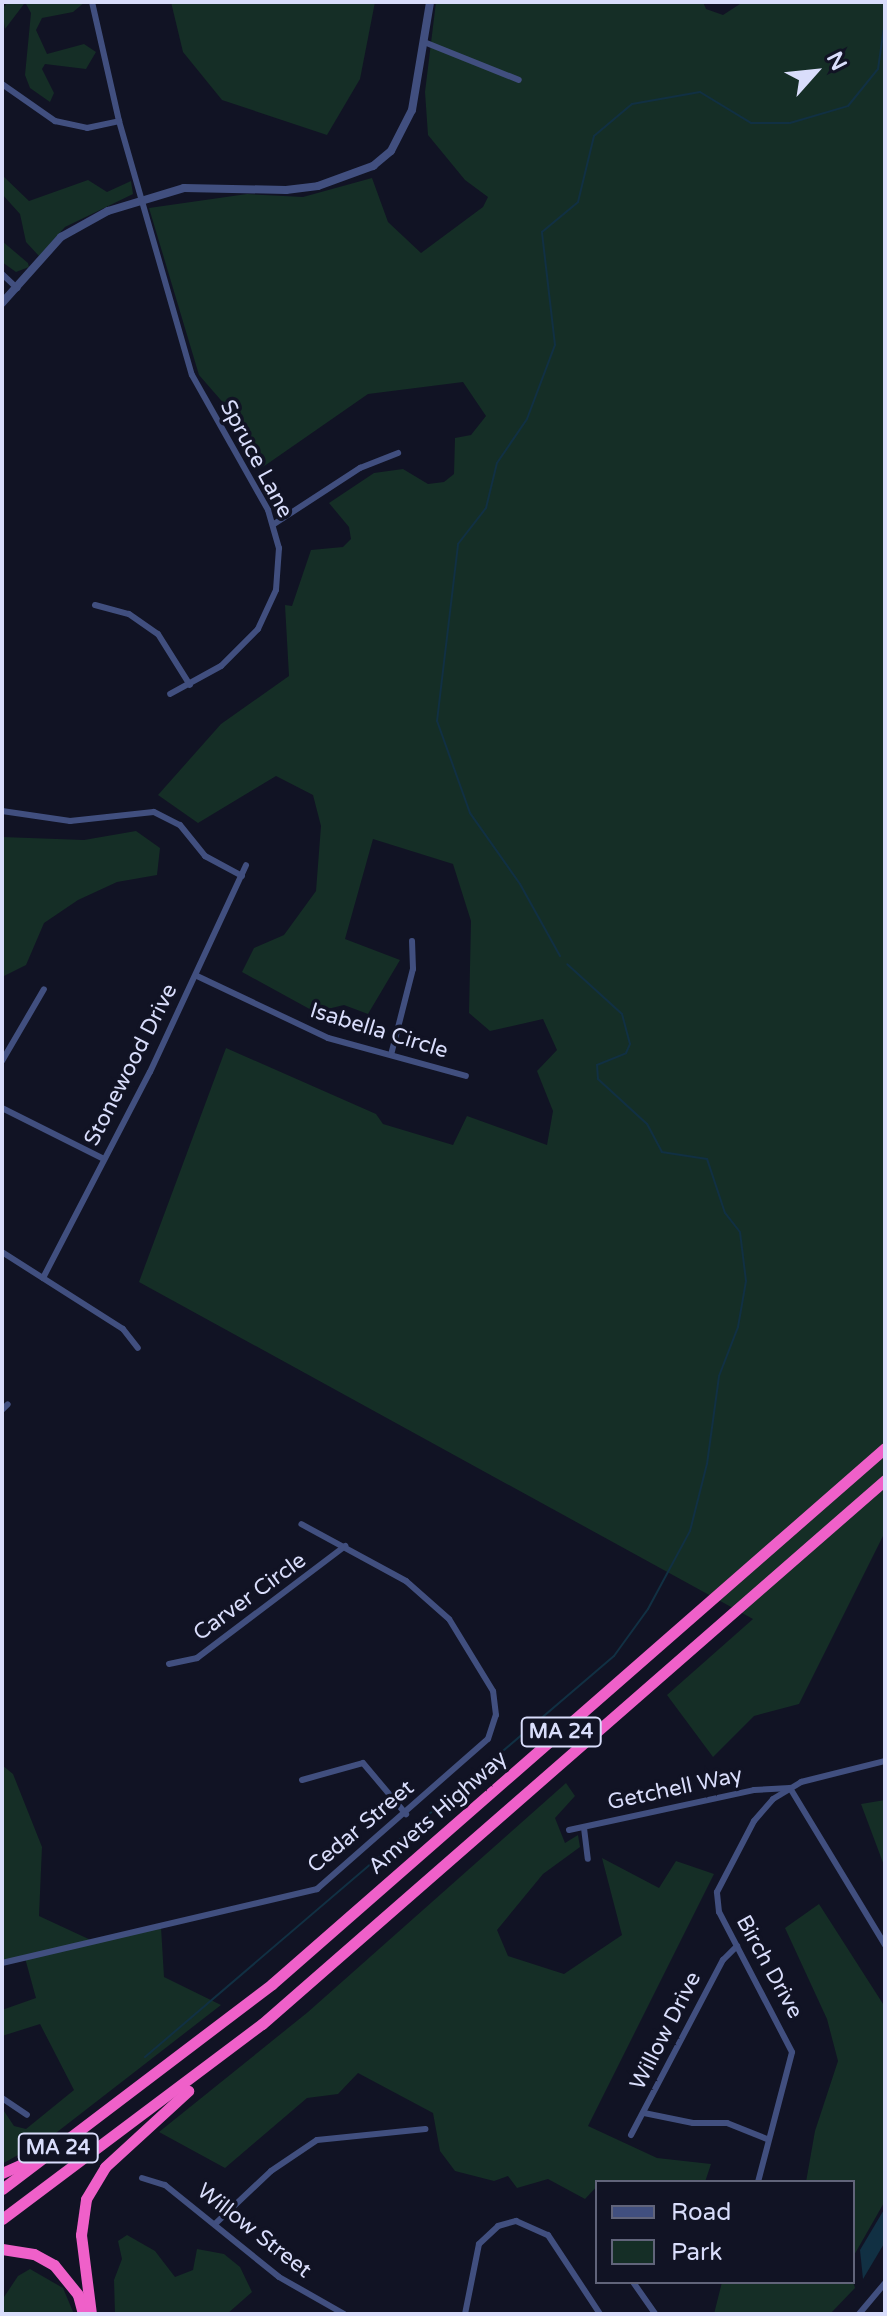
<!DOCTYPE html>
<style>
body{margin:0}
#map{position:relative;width:887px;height:2316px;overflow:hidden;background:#111324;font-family:"Varela Round",sans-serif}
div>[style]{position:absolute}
.green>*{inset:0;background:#152e26}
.water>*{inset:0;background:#113043}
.stream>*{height:2px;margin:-1px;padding:0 1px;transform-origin:1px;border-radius:1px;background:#113043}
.minor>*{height:6px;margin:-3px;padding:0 3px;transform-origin:3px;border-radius:3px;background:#414f7f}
.tertiary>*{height:8px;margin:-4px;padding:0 4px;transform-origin:4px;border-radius:4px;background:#414f7f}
.motorway>*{height:11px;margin:-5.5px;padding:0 5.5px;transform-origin:5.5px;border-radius:5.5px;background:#ef60c9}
span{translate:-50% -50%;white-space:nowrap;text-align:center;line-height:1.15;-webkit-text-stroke:7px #111324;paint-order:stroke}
.shield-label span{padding:2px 6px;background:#111324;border:2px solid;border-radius:6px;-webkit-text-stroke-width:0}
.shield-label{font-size:20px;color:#d9ddfb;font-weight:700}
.street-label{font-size:22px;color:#d9ddfb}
.frame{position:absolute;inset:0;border:4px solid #d9ddfb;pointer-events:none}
.legend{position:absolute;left:595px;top:2180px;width:260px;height:104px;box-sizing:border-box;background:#111324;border:2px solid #61647a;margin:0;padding:10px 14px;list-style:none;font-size:24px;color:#d9ddfb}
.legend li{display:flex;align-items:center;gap:16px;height:40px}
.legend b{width:40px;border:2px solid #61647a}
.north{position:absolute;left:775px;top:32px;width:80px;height:80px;-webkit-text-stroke:6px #111324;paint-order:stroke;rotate:63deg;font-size:22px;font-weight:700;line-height:32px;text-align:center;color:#d9ddfb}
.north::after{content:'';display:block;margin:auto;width:28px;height:36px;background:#d9ddfb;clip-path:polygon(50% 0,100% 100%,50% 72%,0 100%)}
</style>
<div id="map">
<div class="green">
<i style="clip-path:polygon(8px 2px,24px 4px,5px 29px,2px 9px)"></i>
<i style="clip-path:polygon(25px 2px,85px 2px,73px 12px,42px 18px,36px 30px,47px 54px,84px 44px,96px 52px,86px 69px,45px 64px,42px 69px,54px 93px,50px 102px,30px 88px,25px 75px,31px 13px)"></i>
<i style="clip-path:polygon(171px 2px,375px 2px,360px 79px,327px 135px,222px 100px,183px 52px)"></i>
<i style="clip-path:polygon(436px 2px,703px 2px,706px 9px,723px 15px,743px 2px,885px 2px,885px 1532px,799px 1704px,754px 1716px,713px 1757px,667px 1695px,753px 1619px,139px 1282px,226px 1048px,376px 1114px,383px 1124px,453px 1145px,467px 1116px,547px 1145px,553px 1111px,537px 1071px,557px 1050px,543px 1019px,490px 1031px,469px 1013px,471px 921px,453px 864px,373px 839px,345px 939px,400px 960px,368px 1014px,344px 1005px,315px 1012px,242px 972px,254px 948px,284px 935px,316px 891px,321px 826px,313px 795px,276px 776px,198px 823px,158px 795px,221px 724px,289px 676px,285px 605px,292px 606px,311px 550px,343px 547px,351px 539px,349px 527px,329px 503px,374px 473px,403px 469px,428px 484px,444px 482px,454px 474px,455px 438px,471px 435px,486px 416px,463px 382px,368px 394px,260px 469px,226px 406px,199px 375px,149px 208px,247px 194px,303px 197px,372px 178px,388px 222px,421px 253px,483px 207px,488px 197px,465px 180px,428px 135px,425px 92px)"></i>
<i style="clip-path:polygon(2px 175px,29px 201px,88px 180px,107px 192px,131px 181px,133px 194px,65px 227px,39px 256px,26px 242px,20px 214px,2px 194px)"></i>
<i style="clip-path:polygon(2px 241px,28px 263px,29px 267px,16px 272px,2px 262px)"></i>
<i style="clip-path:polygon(136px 831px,160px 848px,157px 875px,117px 882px,78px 900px,44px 923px,26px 965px,2px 977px,2px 837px,84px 840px)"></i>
<i style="clip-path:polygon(2px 1765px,13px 1774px,42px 1847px,39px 1916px,95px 1942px,161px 1927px,164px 1977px,221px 2005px,52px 2136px,2px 2164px,2px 2108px,14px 2126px,26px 2129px,74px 2090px,40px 2024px,2px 2036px,2px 2010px,36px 1998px,25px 1958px,2px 1963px)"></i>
<i style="clip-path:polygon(566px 1783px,575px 1796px,555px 1818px,565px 1843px,578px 1835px,580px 1847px,543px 1874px,497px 1930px,508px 1956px,564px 1974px,622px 1935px,602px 1858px,659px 1888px,676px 1861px,714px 1874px,588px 2126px,657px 2158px,711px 2164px,705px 2182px,603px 2180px,585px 2199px,548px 2179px,517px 2188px,508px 2176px,494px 2181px,455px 2171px,440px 2151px,433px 2113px,358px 2073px,338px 2094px,307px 2098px,225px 2168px,159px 2132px,308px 2012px)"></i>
<i style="clip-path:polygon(885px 1800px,885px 1868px,861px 1804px)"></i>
<i style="clip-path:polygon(819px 1904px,885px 2007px,885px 2201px,853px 2257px,853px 2182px,806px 2182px,815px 2131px,838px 2061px,827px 2019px,785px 1928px)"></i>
<i style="clip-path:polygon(127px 2235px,155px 2251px,175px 2277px,193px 2270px,197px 2249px,224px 2254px,240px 2267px,252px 2292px,227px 2314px,115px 2314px,114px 2280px,122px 2259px,118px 2241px)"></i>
<i style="clip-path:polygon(30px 2269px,63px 2288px,74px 2314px,2px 2314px,2px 2300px,18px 2276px)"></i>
<i style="clip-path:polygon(853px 2281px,855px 2288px,830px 2314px,714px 2314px,722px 2282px)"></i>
</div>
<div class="water">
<i style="clip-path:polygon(885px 2208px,885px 2242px,863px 2279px,860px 2250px)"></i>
</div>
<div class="stream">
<i style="left:560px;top:956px;width:82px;rotate:-119.1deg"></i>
<i style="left:520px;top:884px;width:87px;rotate:-125.2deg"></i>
<i style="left:470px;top:813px;width:98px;rotate:-109.7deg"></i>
<i style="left:437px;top:721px;width:178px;rotate:-83.2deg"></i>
<i style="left:458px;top:544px;width:46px;rotate:-52.1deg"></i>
<i style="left:486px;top:508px;width:46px;rotate:-76.3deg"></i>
<i style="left:497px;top:463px;width:53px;rotate:-55.7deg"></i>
<i style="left:527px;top:419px;width:79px;rotate:-69.3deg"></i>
<i style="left:555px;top:345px;width:114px;rotate:-96.6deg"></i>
<i style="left:542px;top:232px;width:47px;rotate:-39.8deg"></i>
<i style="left:578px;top:202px;width:68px;rotate:-76.4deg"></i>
<i style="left:594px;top:136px;width:50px;rotate:-40.1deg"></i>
<i style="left:632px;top:104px;width:69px;rotate:-10deg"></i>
<i style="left:700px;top:92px;width:60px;rotate:31.3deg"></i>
<i style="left:751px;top:123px;width:39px"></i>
<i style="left:790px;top:123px;width:60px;rotate:-16.3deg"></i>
<i style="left:848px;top:106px;width:48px;rotate:-51deg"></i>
<i style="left:878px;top:69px;width:49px;rotate:-81.7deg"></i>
<i style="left:145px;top:2057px;width:617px;rotate:-40.53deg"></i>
<i style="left:614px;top:1656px;width:58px;rotate:-54.1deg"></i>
<i style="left:648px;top:1609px;width:89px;rotate:-61.7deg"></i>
<i style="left:690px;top:1531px;width:69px;rotate:-75.8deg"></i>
<i style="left:707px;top:1464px;width:89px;rotate:-82.2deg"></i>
<i style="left:719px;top:1376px;width:53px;rotate:-68.8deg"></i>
<i style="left:738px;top:1327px;width:47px;rotate:-80.1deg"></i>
<i style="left:746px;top:1281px;width:49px;rotate:-97deg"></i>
<i style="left:740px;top:1232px;width:24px;rotate:-128deg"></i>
<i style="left:725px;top:1213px;width:57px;rotate:-108.4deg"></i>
<i style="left:707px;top:1159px;width:46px;rotate:-171.2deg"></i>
<i style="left:662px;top:1152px;width:32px;rotate:-118deg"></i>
<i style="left:647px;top:1124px;width:67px;rotate:-137.4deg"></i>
<i style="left:598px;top:1079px;width:14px;rotate:-94deg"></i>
<i style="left:597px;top:1065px;width:31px;rotate:-22deg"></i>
<i style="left:626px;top:1053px;width:10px;rotate:-66deg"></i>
<i style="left:630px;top:1044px;width:31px;rotate:-105deg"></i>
<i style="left:622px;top:1014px;width:74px;rotate:-137.7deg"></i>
</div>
<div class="minor">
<i style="left:92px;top:2px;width:122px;rotate:77.2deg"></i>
<i style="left:119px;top:121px;width:264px;rotate:74deg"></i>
<i style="left:192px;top:375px;width:155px;rotate:60.6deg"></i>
<i style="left:268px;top:510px;width:40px;rotate:74deg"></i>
<i style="left:279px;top:548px;width:42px;rotate:94.1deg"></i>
<i style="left:276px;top:590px;width:43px;rotate:114.8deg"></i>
<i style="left:258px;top:629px;width:52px;rotate:135deg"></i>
<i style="left:221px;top:666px;width:58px;rotate:151.2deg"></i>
<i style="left:424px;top:42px;width:102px;rotate:21.8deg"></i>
<i style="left:2px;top:84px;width:65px;rotate:34.9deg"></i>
<i style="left:55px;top:121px;width:33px;rotate:12deg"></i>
<i style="left:87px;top:128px;width:33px;rotate:-12deg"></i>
<i style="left:2px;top:274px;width:21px;rotate:43deg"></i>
<i style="left:274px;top:524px;width:103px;rotate:-33.1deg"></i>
<i style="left:360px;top:468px;width:41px;rotate:-21.5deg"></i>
<i style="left:95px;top:605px;width:35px;rotate:15deg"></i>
<i style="left:129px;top:614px;width:35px;rotate:35deg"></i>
<i style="left:158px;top:634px;width:60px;rotate:57.9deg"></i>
<i style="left:2px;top:811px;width:69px;rotate:8.4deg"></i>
<i style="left:70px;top:821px;width:84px;rotate:-6.1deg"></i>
<i style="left:154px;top:812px;width:29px;rotate:27deg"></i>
<i style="left:180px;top:825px;width:40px;rotate:51deg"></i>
<i style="left:205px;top:856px;width:42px;rotate:28.4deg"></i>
<i style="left:197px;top:976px;width:145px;rotate:25.3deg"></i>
<i style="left:328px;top:1038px;width:143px;rotate:15.4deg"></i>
<i style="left:391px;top:1055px;width:89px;rotate:-75.7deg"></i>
<i style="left:413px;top:969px;width:28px;rotate:-92deg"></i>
<i style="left:2px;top:1061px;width:83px;rotate:-59.7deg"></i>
<i style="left:2px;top:1108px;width:114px;rotate:26.6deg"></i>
<i style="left:2px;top:1252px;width:143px;rotate:32.5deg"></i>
<i style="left:123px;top:1329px;width:24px;rotate:52deg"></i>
<i style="left:43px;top:1278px;width:232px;rotate:-62.6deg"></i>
<i style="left:150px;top:1072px;width:228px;rotate:-65.1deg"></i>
<i style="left:2px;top:1410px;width:8px;rotate:-45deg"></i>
<i style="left:169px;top:1664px;width:29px;rotate:-12deg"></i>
<i style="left:197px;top:1658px;width:186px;rotate:-37.1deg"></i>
<i style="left:302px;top:1780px;width:63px;rotate:-15.6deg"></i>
<i style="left:363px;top:1763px;width:67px;rotate:49.9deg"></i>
<i style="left:790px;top:1788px;width:184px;rotate:58.8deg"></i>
<i style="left:584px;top:1828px;width:31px;rotate:83deg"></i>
<i style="left:569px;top:1830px;width:189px;rotate:-12.2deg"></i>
<i style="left:754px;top:1790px;width:36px;rotate:-3deg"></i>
<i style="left:2px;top:1963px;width:324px;rotate:-13.2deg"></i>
<i style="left:317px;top:1889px;width:227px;rotate:-41.3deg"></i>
<i style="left:488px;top:1739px;width:25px;rotate:-72deg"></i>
<i style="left:496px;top:1715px;width:24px;rotate:-97deg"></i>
<i style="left:493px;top:1691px;width:84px;rotate:-121.4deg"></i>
<i style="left:449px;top:1619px;width:57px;rotate:-138.5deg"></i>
<i style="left:406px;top:1581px;width:119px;rotate:-151.5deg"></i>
<i style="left:2px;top:2098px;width:30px;rotate:34deg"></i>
<i style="left:644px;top:2113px;width:50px;rotate:11.5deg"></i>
<i style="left:693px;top:2123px;width:34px"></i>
<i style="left:727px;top:2123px;width:43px;rotate:21.8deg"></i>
<i style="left:631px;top:2135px;width:198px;rotate:-62.3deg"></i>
<i style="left:723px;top:1960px;width:20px;rotate:-45deg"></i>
<i style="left:142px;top:2178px;width:24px;rotate:17deg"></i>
<i style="left:165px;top:2185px;width:146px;rotate:38.9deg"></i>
<i style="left:279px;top:2277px;width:75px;rotate:29.6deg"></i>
<i style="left:758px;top:2182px;width:134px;rotate:-75.3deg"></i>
<i style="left:792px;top:2052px;width:158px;rotate:-117.5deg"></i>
<i style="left:719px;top:1912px;width:20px;rotate:-96deg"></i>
<i style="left:717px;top:1892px;width:80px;rotate:-62.5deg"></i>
<i style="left:754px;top:1821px;width:29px;rotate:-49deg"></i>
<i style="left:773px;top:1799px;width:33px;rotate:-31deg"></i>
<i style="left:801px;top:1782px;width:87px;rotate:-14deg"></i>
<i style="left:215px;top:2224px;width:77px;rotate:-43.4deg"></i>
<i style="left:271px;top:2171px;width:55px;rotate:-34deg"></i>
<i style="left:317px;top:2140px;width:109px;rotate:-5.8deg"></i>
<i style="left:633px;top:2282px;width:39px;rotate:55deg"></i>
<i style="left:465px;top:2314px;width:71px;rotate:-78.7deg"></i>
<i style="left:479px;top:2244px;width:26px;rotate:-43deg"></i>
<i style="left:498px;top:2226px;width:19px;rotate:-16deg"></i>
<i style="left:516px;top:2221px;width:35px;rotate:24deg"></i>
<i style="left:548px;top:2235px;width:95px;rotate:56.6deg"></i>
<i style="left:859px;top:2314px;width:40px;rotate:-50deg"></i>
</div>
<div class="tertiary">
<i style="left:2px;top:303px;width:89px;rotate:-48.2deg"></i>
<i style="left:61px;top:237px;width:54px;rotate:-29deg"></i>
<i style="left:108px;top:211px;width:79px;rotate:-16.8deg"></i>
<i style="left:184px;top:188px;width:102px;rotate:1.1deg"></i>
<i style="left:286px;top:190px;width:32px;rotate:-7deg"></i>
<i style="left:318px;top:186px;width:59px;rotate:-20deg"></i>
<i style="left:373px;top:166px;width:23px;rotate:-40deg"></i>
<i style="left:391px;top:151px;width:46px;rotate:-62.9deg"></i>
<i style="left:412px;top:110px;width:109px;rotate:-80.5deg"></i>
</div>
<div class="motorway">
<i style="left:2px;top:2173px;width:34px;rotate:-24deg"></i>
<i style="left:2px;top:2189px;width:339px;rotate:-37.2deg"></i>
<i style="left:272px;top:1984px;width:814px;rotate:-41.17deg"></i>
<i style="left:2px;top:2219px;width:325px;rotate:-36.9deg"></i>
<i style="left:262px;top:2024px;width:827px;rotate:-41.13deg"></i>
<i style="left:2px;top:2249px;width:32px;rotate:9deg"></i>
<i style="left:34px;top:2254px;width:23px;rotate:29deg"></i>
<i style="left:54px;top:2265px;width:38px;rotate:51deg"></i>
<i style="left:78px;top:2295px;width:20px;rotate:75deg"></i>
<i style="left:91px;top:2314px;width:80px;rotate:-97.2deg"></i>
<i style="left:81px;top:2235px;width:36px;rotate:-82deg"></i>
<i style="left:86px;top:2199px;width:37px;rotate:-59deg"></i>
<i style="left:105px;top:2167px;width:113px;rotate:-42.5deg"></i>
</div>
<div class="shield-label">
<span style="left:561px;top:1732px">MA 24</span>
<span style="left:58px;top:2148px">MA 24</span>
</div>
<div class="street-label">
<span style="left:256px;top:459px;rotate:62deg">Spruce Lane</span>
<span style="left:379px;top:1031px;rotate:17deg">Isabella Circle</span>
<span style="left:131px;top:1065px;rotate:-63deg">Stonewood Drive</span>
<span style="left:250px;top:1597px;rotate:-36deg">Carver Circle</span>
<span style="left:675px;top:1789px;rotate:-12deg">Getchell Way</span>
<span style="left:438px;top:1813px;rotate:-41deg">Amvets Highway</span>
<span style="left:361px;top:1827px;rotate:-40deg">Cedar Street</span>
<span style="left:769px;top:1967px;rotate:61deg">Birch Drive</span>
<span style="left:666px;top:2031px;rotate:-63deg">Willow Drive</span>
<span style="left:254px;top:2231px;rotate:38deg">Willow Street</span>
</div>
<div class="frame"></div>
<ul class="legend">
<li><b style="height:10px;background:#414f7f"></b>Road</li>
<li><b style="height:22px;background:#152e26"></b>Park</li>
</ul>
<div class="north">N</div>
</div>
